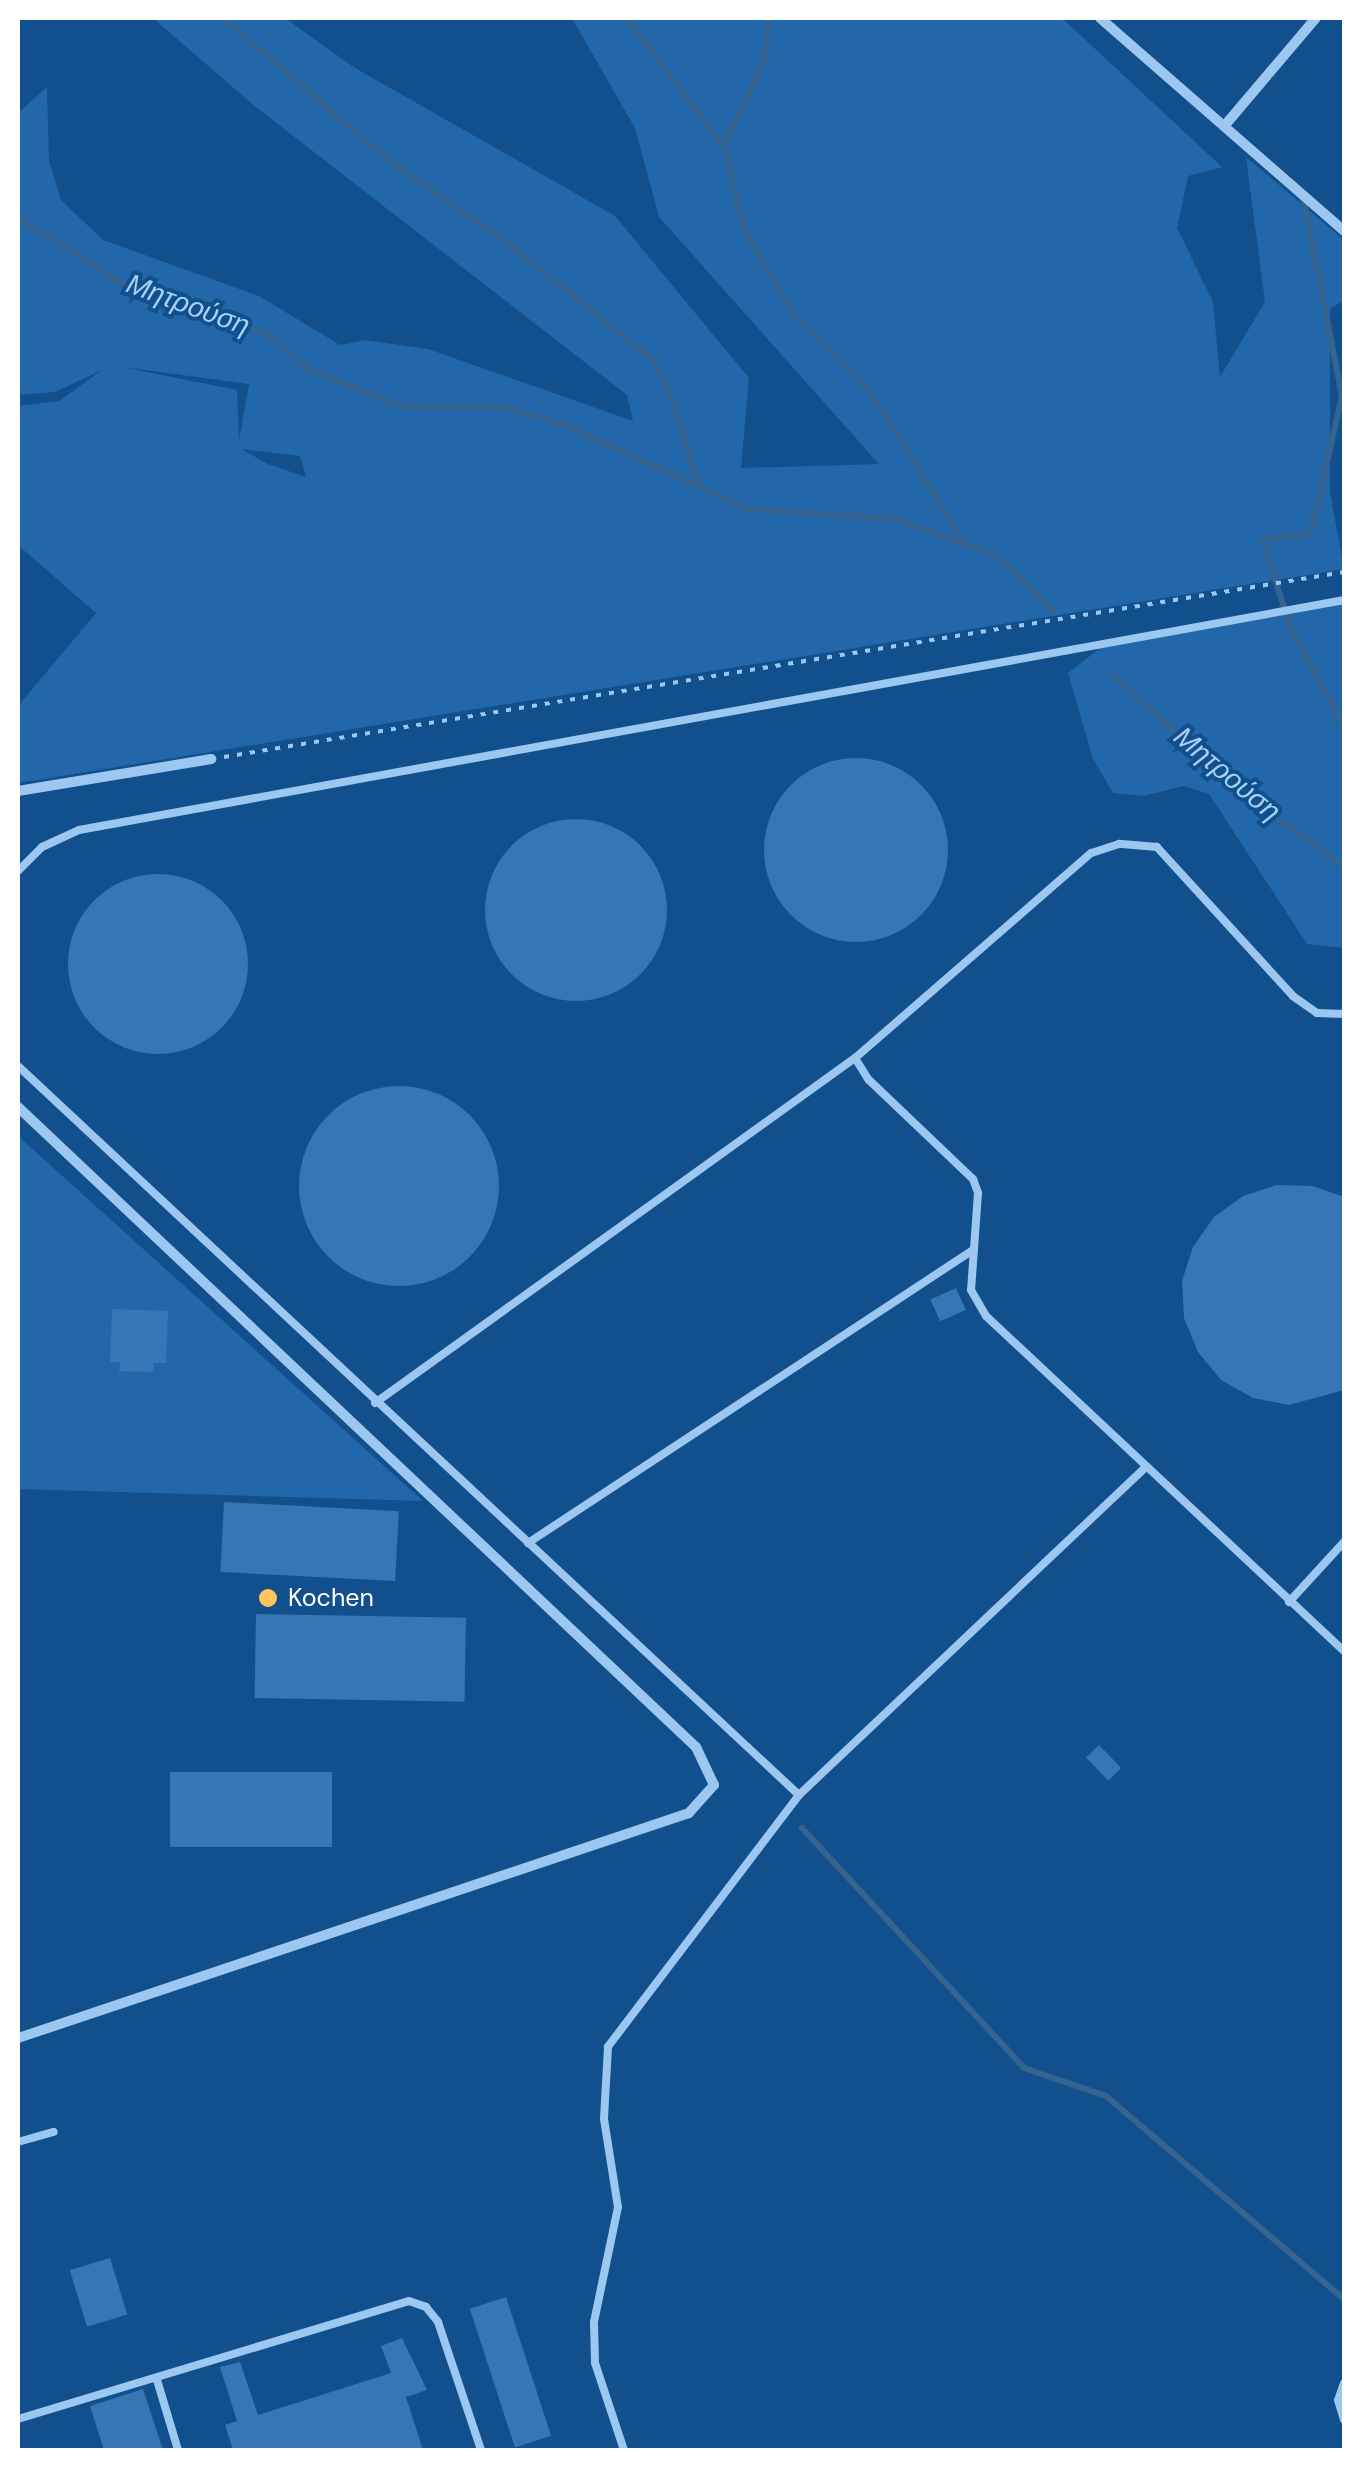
<!DOCTYPE html>
<meta charset="utf-8">
<style>
body{margin:0}
#map{position:relative;width:1362px;height:2468px;overflow:hidden;background:#124f8d;font-family:"DM Sans",sans-serif}
div>[style]{position:absolute}
.green>*{inset:0;background:#2167aa}
.stream>*{height:6px;margin:-3px;padding:0 3px;transform-origin:3px;border-radius:3px;background:#366491}
.building>*{inset:0;background:#3676b4;transform-origin:0 0}
.round{border-radius:50%}
.path>*{height:4px;margin-top:-2px;transform-origin:0;background:repeating-linear-gradient(90deg,#9bc7f1 0 5px,transparent 0 13px)}
.service>*{height:8px;margin:-4px;padding:0 4px;transform-origin:4px;border-radius:4px;background:#9bc7f1}
.minor>*{height:10px;margin:-5px;padding:0 5px;transform-origin:5px;border-radius:5px;background:#9bc7f1}
.dots>*{width:28px;height:28px;translate:-50% -50%;box-sizing:border-box;border:5px solid #124f8d;border-radius:50%}
span{translate:-50% -50%;white-space:nowrap;text-align:center;line-height:1.15;-webkit-text-stroke:8px #124f8d;paint-order:stroke}
.poi-label{font-size:25px;color:#fff}
.left{translate:0 -50%;text-align:left}
.water-label{font-size:28px;color:#a6d1f8;font-style:italic}
.frame{position:absolute;inset:0;border:20px solid #fff;pointer-events:none}
</style>
<div id="map">
<div class="green">
<i style="clip-path:polygon(evenodd,153px 18px,285px 18px,355px 68px,615px 216px,749px 378px,741px 468px,879px 464px,659px 217px,635px 128px,572px 18px,1062px 18px,1222px 167px,1188px 176px,1177px 228px,1213px 302px,1220px 377px,1265px 302px,1246px 157px,1344px 240px,1344px 300px,1330px 309px,1330px 492px,1344px 569px,18px 783px,18px 706px,96px 613px,18px 545px,18px 406px,59px 401px,102px 370px,55px 392px,18px 395px,18px 113px,47px 87px,49px 161px,61px 200px,103px 240px,259px 296px,340px 345px,365px 340px,428px 349px,633px 421px,627px 395px,252px 104px,153px 18px,122px 367px,249px 384px,239px 441px,237px 390px,122px 367px,153px 18px,241px 449px,300px 456px,306px 477px,268px 464px,241px 449px)"></i>
<i style="clip-path:polygon(1344px 600px,1344px 948px,1307px 944px,1209px 794px,1184px 786px,1143px 796px,1113px 793px,1093px 759px,1068px 673px,1112px 639px)"></i>
<i style="clip-path:polygon(18px 1136px,423px 1501px,18px 1489px)"></i>
</div>
<div class="stream">
<i style="left:223px;top:18px;width:215px;rotate:40.7deg"></i>
<i style="left:386px;top:158px;width:156px;rotate:35.1deg"></i>
<i style="left:514px;top:248px;width:179px;rotate:38.9deg"></i>
<i style="left:653px;top:360px;width:43px;rotate:64deg"></i>
<i style="left:672px;top:399px;width:93px;rotate:72.5deg"></i>
<i style="left:627px;top:18px;width:161px;rotate:53.1deg"></i>
<i style="left:724px;top:147px;width:87px;rotate:76deg"></i>
<i style="left:745px;top:231px;width:96px;rotate:60deg"></i>
<i style="left:793px;top:314px;width:112px;rotate:45.4deg"></i>
<i style="left:872px;top:394px;width:176px;rotate:58.2deg"></i>
<i style="left:724px;top:147px;width:95px;rotate:-65.1deg"></i>
<i style="left:764px;top:61px;width:43px;rotate:-83.4deg"></i>
<i style="left:1304px;top:201px;width:199px;rotate:79deg"></i>
<i style="left:1342px;top:396px;width:140px;rotate:102.8deg"></i>
<i style="left:1311px;top:533px;width:49px;rotate:171.7deg"></i>
<i style="left:1263px;top:540px;width:91px;rotate:72.8deg"></i>
<i style="left:1290px;top:627px;width:114px;rotate:61.6deg"></i>
<i style="left:18px;top:217px;width:141px;rotate:32.6deg"></i>
<i style="left:137px;top:293px;width:134px;rotate:17.4deg"></i>
<i style="left:265px;top:333px;width:58px;rotate:39.4deg"></i>
<i style="left:310px;top:370px;width:101px;rotate:21.5deg"></i>
<i style="left:404px;top:407px;width:102px"></i>
<i style="left:506px;top:407px;width:64px;rotate:17.3deg"></i>
<i style="left:567px;top:426px;width:198px;rotate:24.8deg"></i>
<i style="left:747px;top:509px;width:147px;rotate:3.9deg"></i>
<i style="left:894px;top:519px;width:110px;rotate:19.6deg"></i>
<i style="left:998px;top:556px;width:78px;rotate:45deg"></i>
<i style="left:1114px;top:676px;width:161px;rotate:42.5deg"></i>
<i style="left:1233px;top:785px;width:138px;rotate:36.5deg"></i>
<i style="left:802px;top:1828px;width:327px;rotate:47.2deg"></i>
<i style="left:1024px;top:2068px;width:87px;rotate:18.9deg"></i>
<i style="left:1106px;top:2096px;width:313px;rotate:40.5deg"></i>
</div>
<div class="building">
<i class="round" style="left:764px;top:758px;width:184px;height:184px"></i>
<i class="round" style="left:485px;top:819px;width:182px;height:182px"></i>
<i class="round" style="left:68px;top:874px;width:180px;height:180px"></i>
<i class="round" style="left:299px;top:1086px;width:200px;height:200px"></i>
<i style="clip-path:polygon(1277px 1185px,1313px 1186px,1344px 1197px,1344px 1390px,1289px 1405px,1253px 1398px,1221px 1380px,1198px 1352px,1184px 1318px,1182px 1281px,1193px 1247px,1214px 1217px,1243px 1196px)"></i>
<i style="left:956px;top:1288px;width:24px;height:28px;rotate:66deg"></i>
<i style="clip-path:polygon(112px 1309px,168px 1311px,166px 1363px,154px 1363px,153px 1372px,119px 1371px,120px 1362px,110px 1362px)"></i>
<i style="left:224px;top:1502px;width:175px;height:70px;rotate:3deg"></i>
<i style="left:256px;top:1614px;width:210px;height:84px;rotate:1deg"></i>
<i style="left:1099px;top:1745px;width:32px;height:18px;rotate:46deg"></i>
<i style="left:170px;top:1772px;width:162px;height:75px"></i>
<i style="left:110px;top:2258px;width:59px;height:42px;rotate:73deg"></i>
<i style="left:506px;top:2297px;width:146px;height:38px;rotate:72deg"></i>
<i style="clip-path:polygon(402px 2338px,427px 2390px,406px 2397px,423px 2450px,233px 2450px,225px 2425px,237px 2421px,220px 2367px,240px 2362px,258px 2415px,391px 2373px,381px 2346px)"></i>
<i style="clip-path:polygon(143px 2389px,163px 2450px,104px 2450px,90px 2406px)"></i>
</div>
<div class="path">
<i style="left:224px;top:757px;width:1135px;rotate:-9.38deg"></i>
</div>
<div class="service">
<i style="left:18px;top:871px;width:34px;rotate:-45deg"></i>
<i style="left:42px;top:847px;width:41px;rotate:-24.7deg"></i>
<i style="left:79px;top:830px;width:1286px;rotate:-10.3deg"></i>
<i style="left:1344px;top:1014px;width:27px;rotate:-178deg"></i>
<i style="left:1317px;top:1013px;width:29px;rotate:-145deg"></i>
<i style="left:1293px;top:996px;width:202px;rotate:-132.4deg"></i>
<i style="left:1157px;top:847px;width:38px;rotate:-175deg"></i>
<i style="left:1119px;top:844px;width:29px;rotate:162deg"></i>
<i style="left:1091px;top:853px;width:313px;rotate:139deg"></i>
<i style="left:855px;top:1058px;width:26px;rotate:58deg"></i>
<i style="left:869px;top:1080px;width:144px;rotate:43.6deg"></i>
<i style="left:973px;top:1179px;width:15px;rotate:70deg"></i>
<i style="left:978px;top:1193px;width:97px;rotate:94.1deg"></i>
<i style="left:971px;top:1290px;width:30px;rotate:60deg"></i>
<i style="left:986px;top:1316px;width:490px;rotate:43.1deg"></i>
<i style="left:18px;top:1066px;width:1068px;rotate:43.03deg"></i>
<i style="left:799px;top:1795px;width:316px;rotate:127.2deg"></i>
<i style="left:608px;top:2047px;width:72px;rotate:93.2deg"></i>
<i style="left:604px;top:2119px;width:89px;rotate:81deg"></i>
<i style="left:618px;top:2207px;width:117px;rotate:101.8deg"></i>
<i style="left:594px;top:2322px;width:41px;rotate:88.6deg"></i>
<i style="left:595px;top:2363px;width:92px;rotate:71.6deg"></i>
<i style="left:375px;top:1403px;width:591px;rotate:-35.71deg"></i>
<i style="left:528px;top:1543px;width:533px;rotate:-33.36deg"></i>
<i style="left:1289px;top:1602px;width:81px;rotate:-47.5deg"></i>
<i style="left:799px;top:1795px;width:477px;rotate:-43.4deg"></i>
<i style="left:18px;top:2142px;width:37px;rotate:-16deg"></i>
<i style="left:157px;top:2380px;width:73px;rotate:73.3deg"></i>
<i style="left:1344px;top:2383px;width:18px;rotate:109deg"></i>
<i style="left:1338px;top:2400px;width:21px;rotate:73deg"></i>
<i style="left:18px;top:2419px;width:408px;rotate:-16.8deg"></i>
<i style="left:409px;top:2301px;width:18px;rotate:19deg"></i>
<i style="left:426px;top:2307px;width:19px;rotate:51deg"></i>
<i style="left:438px;top:2322px;width:135px;rotate:71.4deg"></i>
</div>
<div class="minor">
<i style="left:1100px;top:18px;width:324px;rotate:41.1deg"></i>
<i style="left:1226px;top:124px;width:139px;rotate:-49.7deg"></i>
<i style="left:18px;top:791px;width:196px;rotate:-9.4deg"></i>
<i style="left:18px;top:1107px;width:932px;rotate:43.35deg"></i>
<i style="left:696px;top:1747px;width:42px;rotate:64.7deg"></i>
<i style="left:714px;top:1785px;width:38px;rotate:132deg"></i>
<i style="left:689px;top:1813px;width:708px;rotate:161.46deg"></i>
</div>
<div class="dots">
<i style="left:268px;top:1598px;background:#ffc65b"></i>
</div>
<div class="poi-label">
<span class="left" style="left:288px;top:1598px">Kochen</span>
</div>
<div class="water-label">
<span style="left:188px;top:305px;rotate:20deg">Μητρούση</span>
<span style="left:1227px;top:774px;rotate:40deg">Μητρούση</span>
</div>
<div class="frame"></div>
</div>
